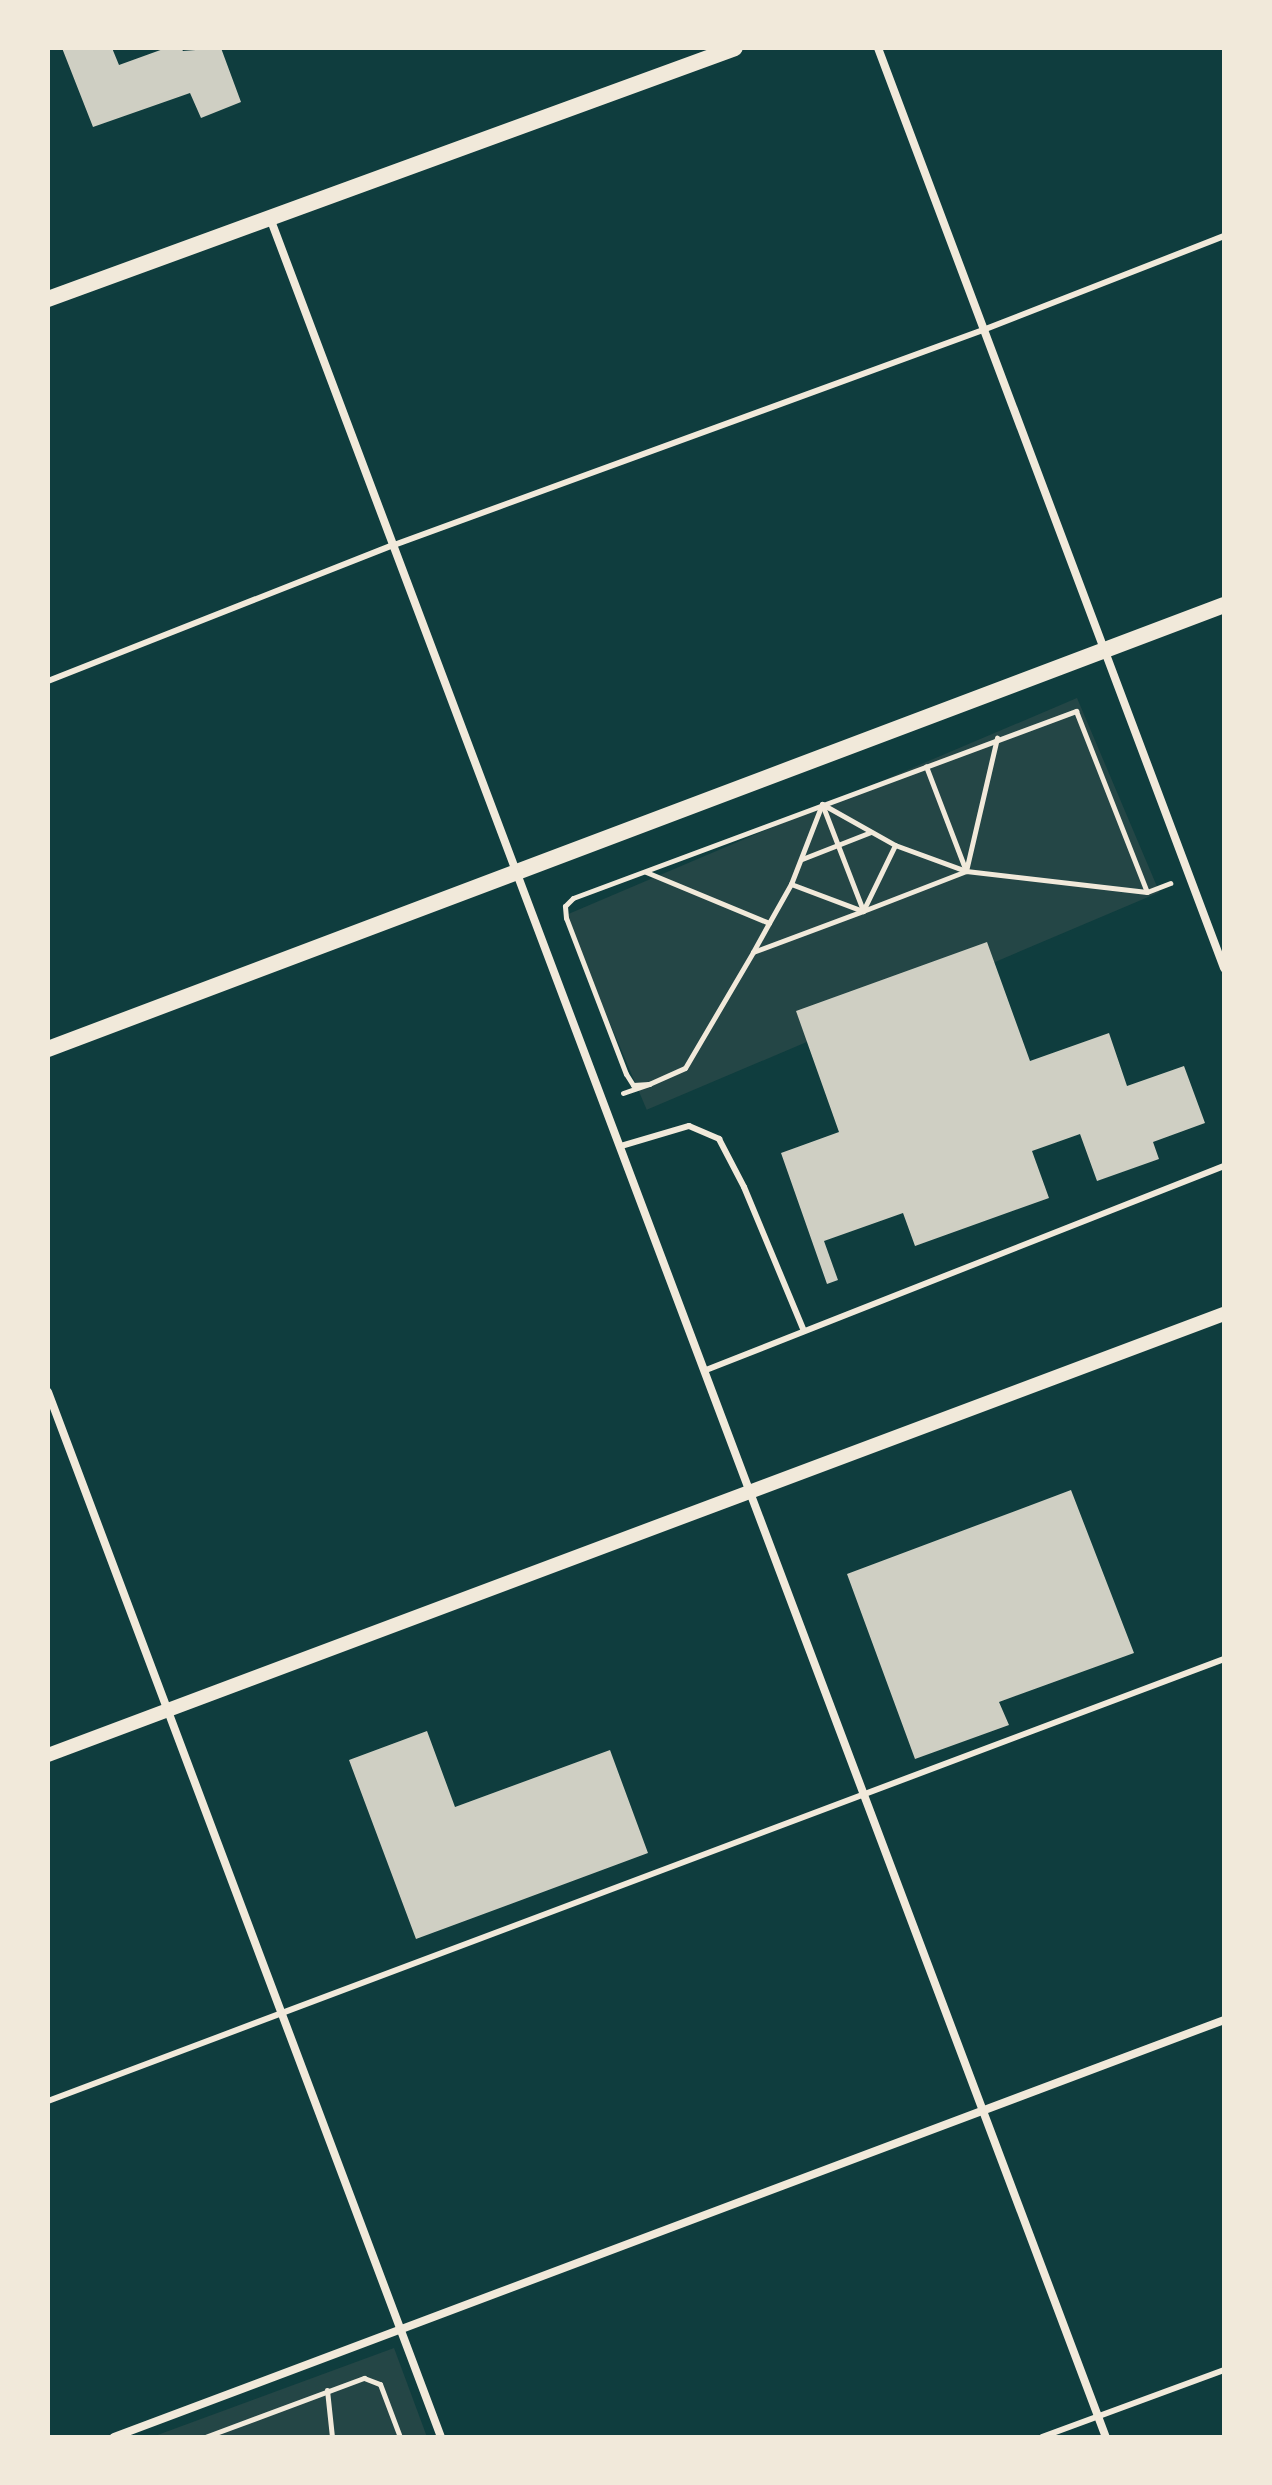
<!DOCTYPE html>
<style>
body{margin:0}
#map{position:relative;width:1272px;height:2485px;overflow:hidden;background:#0f3d3e;font-family:Jost,sans-serif}
div>[style]{position:absolute}
.green>*{inset:0;background:#244646;transform-origin:0 0}
.building>*{inset:0;background:#cfcfc3}
.path>*{height:5px;margin:-2.5px;padding:0 2.5px;transform-origin:2.5px;border-radius:2.5px;background:#f1e9da}
.service>*{height:6px;margin:-3px;padding:0 3px;transform-origin:3px;border-radius:3px;background:#f1e9da}
.minor>*{height:8px;margin:-4px;padding:0 4px;transform-origin:4px;border-radius:4px;background:#f1e9da}
.tertiary>*{height:14px;margin:-7px;padding:0 7px;transform-origin:7px;border-radius:7px;background:#f1e9da}
.secondary>*{height:16px;margin:-8px;padding:0 8px;transform-origin:8px;border-radius:8px;background:#f1e9da}
span{translate:-50% -50%;white-space:nowrap;text-align:center;line-height:1.15;-webkit-text-stroke:6px #f1e9da;paint-order:stroke}
.frame{position:absolute;inset:0;border:50px solid #f1e9da;pointer-events:none}
</style>
<div id="map">
<div class="green">
<i style="left:1077px;top:698px;width:211px;height:557px;rotate:67deg"></i>
<i style="clip-path:polygon(394px 2348px,427px 2437px,152px 2437px)"></i>
</div>
<div class="building">
<i style="clip-path:polygon(62px 48px,112px 48px,119px 65px,166px 48px,181px 48px,183px 51px,221px 48px,241px 102px,201px 118px,190px 93px,93px 127px)"></i>
<i style="clip-path:polygon(987px 942px,1030px 1061px,1109px 1033px,1127px 1086px,1184px 1066px,1205px 1123px,1153px 1142px,1159px 1159px,1097px 1181px,1080px 1134px,1032px 1151px,1049px 1198px,915px 1246px,903px 1213px,824px 1241px,838px 1280px,827px 1284px,781px 1153px,839px 1132px,796px 1011px)"></i>
<i style="clip-path:polygon(1071px 1490px,1134px 1653px,999px 1702px,1009px 1725px,915px 1759px,847px 1574px)"></i>
<i style="clip-path:polygon(427px 1731px,455px 1807px,610px 1750px,648px 1853px,416px 1939px,349px 1760px)"></i>
</div>
<div class="path">
<i style="left:822px;top:804px;width:114px;rotate:68.9deg"></i>
<i style="left:802px;top:859px;width:74px;rotate:-21.4deg"></i>
<i style="left:966px;top:871px;width:182px;rotate:6.6deg"></i>
<i style="left:646px;top:872px;width:133px;rotate:22.5deg"></i>
<i style="left:769px;top:923px;width:33px;rotate:119deg"></i>
<i style="left:753px;top:952px;width:117px;rotate:-20.4deg"></i>
<i style="left:863px;top:911px;width:110px;rotate:-21.2deg"></i>
<i style="left:966px;top:871px;width:112px;rotate:-110.9deg"></i>
<i style="left:791px;top:884px;width:86px;rotate:-68.8deg"></i>
<i style="left:822px;top:804px;width:84px;rotate:29.3deg"></i>
<i style="left:769px;top:923px;width:45px;rotate:-60.6deg"></i>
<i style="left:791px;top:884px;width:77px;rotate:20.6deg"></i>
<i style="left:863px;top:911px;width:73px;rotate:-64.1deg"></i>
<i style="left:895px;top:845px;width:76px;rotate:20.1deg"></i>
<i style="left:966px;top:871px;width:137px;rotate:-76.9deg"></i>
<i style="left:649px;top:1084px;width:39px;rotate:-24deg"></i>
<i style="left:685px;top:1068px;width:134px;rotate:-59.6deg"></i>
<i style="left:623px;top:1093px;width:28px;rotate:-19deg"></i>
<i style="left:649px;top:1084px;width:16px;rotate:176deg"></i>
<i style="left:633px;top:1085px;width:13px;rotate:-122deg"></i>
<i style="left:626px;top:1074px;width:167px;rotate:-111deg"></i>
<i style="left:566px;top:918px;width:12px;rotate:-95deg"></i>
<i style="left:565px;top:906px;width:11px;rotate:-45deg"></i>
<i style="left:573px;top:898px;width:537px;rotate:-20.39deg"></i>
<i style="left:1076px;top:711px;width:194px;rotate:68.6deg"></i>
<i style="left:1147px;top:892px;width:25px;rotate:-21deg"></i>
<i style="left:327px;top:2390px;width:47px;rotate:83.9deg"></i>
<i style="left:205px;top:2437px;width:170px;rotate:-20.4deg"></i>
<i style="left:364px;top:2378px;width:17px;rotate:21deg"></i>
<i style="left:380px;top:2384px;width:57px;rotate:69.3deg"></i>
</div>
<div class="service">
<i style="left:48px;top:681px;width:372px;rotate:-21.5deg"></i>
<i style="left:394px;top:545px;width:627px;rotate:-20.05deg"></i>
<i style="left:983px;top:330px;width:259px;rotate:-21.3deg"></i>
<i style="left:621px;top:1146px;width:71px;rotate:-16.4deg"></i>
<i style="left:689px;top:1126px;width:33px;rotate:23deg"></i>
<i style="left:719px;top:1139px;width:54px;rotate:62.5deg"></i>
<i style="left:744px;top:1187px;width:156px;rotate:67.4deg"></i>
<i style="left:706px;top:1370px;width:557px;rotate:-21.5deg"></i>
<i style="left:48px;top:2101px;width:1256px;rotate:-20.6deg"></i>
<i style="left:1042px;top:2437px;width:194px;rotate:-20.2deg"></i>
</div>
<div class="minor">
<i style="left:878px;top:48px;width:983px;rotate:69.39deg"></i>
<i style="left:270px;top:218px;width:2371px;rotate:69.36deg"></i>
<i style="left:48px;top:1392px;width:1116px;rotate:69.39deg"></i>
<i style="left:114px;top:2437px;width:1186px;rotate:-20.59deg"></i>
</div>
<div class="tertiary">
<i style="left:48px;top:1755px;width:1256px;rotate:-20.56deg"></i>
</div>
<div class="secondary">
<i style="left:48px;top:299px;width:731px;rotate:-20.07deg"></i>
<i style="left:48px;top:1049px;width:1257px;rotate:-20.68deg"></i>
</div>
<div class="frame"></div>
</div>
